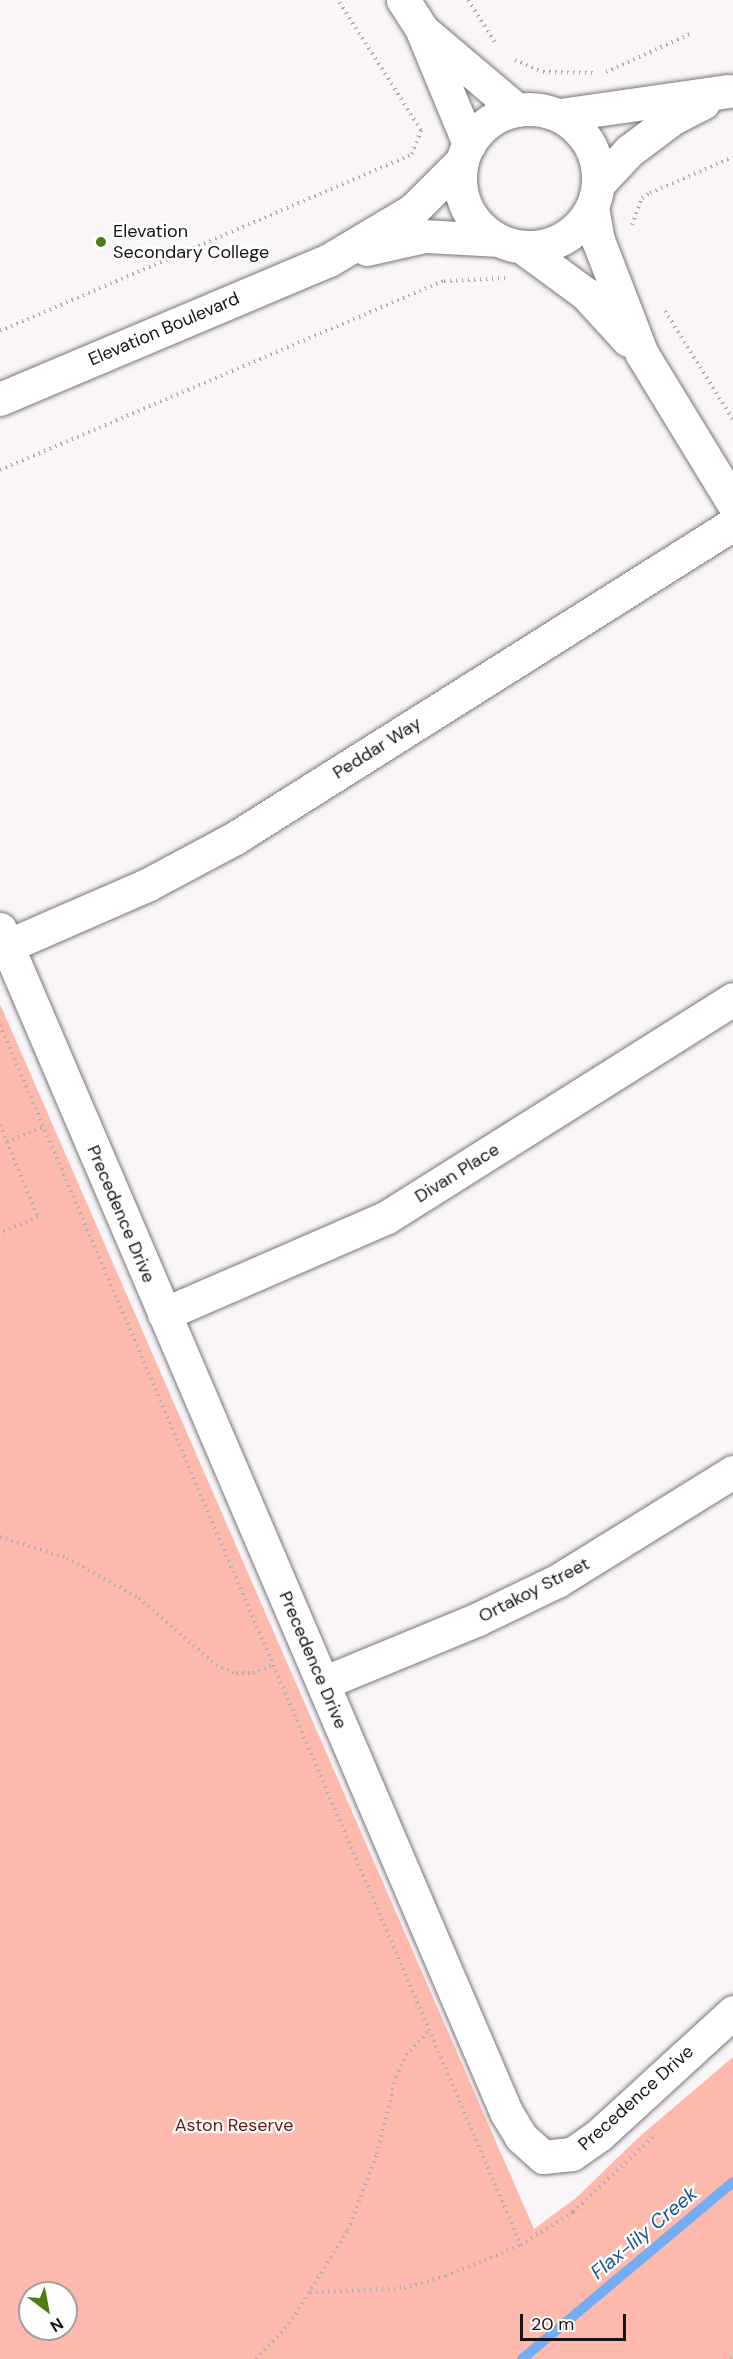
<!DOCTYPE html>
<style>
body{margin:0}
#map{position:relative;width:733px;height:2359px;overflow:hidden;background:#f9f5f9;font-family:"DM Sans",sans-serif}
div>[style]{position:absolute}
.green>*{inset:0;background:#fcb9ac}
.stream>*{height:10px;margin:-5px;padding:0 5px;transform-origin:5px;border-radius:5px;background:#74adf4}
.path>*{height:4px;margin-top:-2px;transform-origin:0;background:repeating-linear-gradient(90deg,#b0adb0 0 1.5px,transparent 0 6px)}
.roads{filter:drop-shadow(0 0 2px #797579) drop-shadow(0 0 2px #797579)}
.minor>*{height:33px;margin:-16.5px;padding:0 16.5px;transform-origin:16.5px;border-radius:16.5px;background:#fff}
.tertiary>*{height:33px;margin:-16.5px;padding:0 16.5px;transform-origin:16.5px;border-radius:16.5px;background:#fff}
.tertiary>.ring{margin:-16.5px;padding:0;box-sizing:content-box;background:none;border:33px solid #fff;border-radius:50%}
.dots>*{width:16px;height:16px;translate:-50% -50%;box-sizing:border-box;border:3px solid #fff;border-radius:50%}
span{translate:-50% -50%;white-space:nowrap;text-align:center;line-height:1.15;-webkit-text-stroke:4.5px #fff;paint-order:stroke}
.poi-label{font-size:18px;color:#151315}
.left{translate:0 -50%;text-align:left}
.street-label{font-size:18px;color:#151315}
.park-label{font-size:18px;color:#6a160b}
.water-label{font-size:20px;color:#1c5494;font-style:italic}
.north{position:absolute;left:18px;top:2281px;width:60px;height:60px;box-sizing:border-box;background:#fff;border:2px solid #a1a1a1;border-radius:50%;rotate:148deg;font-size:16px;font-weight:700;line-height:24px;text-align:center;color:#151315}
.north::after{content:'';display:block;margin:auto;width:21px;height:27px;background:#4a7f14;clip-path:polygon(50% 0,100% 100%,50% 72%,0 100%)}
.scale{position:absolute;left:520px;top:2314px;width:106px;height:27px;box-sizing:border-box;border:3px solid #151315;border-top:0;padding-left:8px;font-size:18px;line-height:21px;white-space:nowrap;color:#151315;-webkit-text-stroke:4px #fff;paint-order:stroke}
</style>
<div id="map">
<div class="green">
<i style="clip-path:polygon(evenodd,0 1004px,534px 2229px,576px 2198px,639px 2137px,733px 2057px,733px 2359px,0 2359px,0 1004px,30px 2293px,66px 2293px,66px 2329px,30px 2329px,30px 2293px)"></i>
</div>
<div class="stream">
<i style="left:522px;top:2359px;width:275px;rotate:-40deg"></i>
</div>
<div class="path">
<i style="left:468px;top:0;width:52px;rotate:57.5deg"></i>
<i style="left:515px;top:60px;width:30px;rotate:23deg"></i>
<i style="left:543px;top:72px;width:52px;rotate:1.1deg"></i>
<i style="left:606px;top:72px;width:92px;rotate:-24.3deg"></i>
<i style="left:632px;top:225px;width:29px;rotate:-70deg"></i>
<i style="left:642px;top:198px;width:9px;rotate:-32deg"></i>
<i style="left:650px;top:193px;width:90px;rotate:-23.4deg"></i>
<i style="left:665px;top:311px;width:128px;rotate:58deg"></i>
<i style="left:0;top:331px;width:448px;rotate:-23.2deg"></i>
<i style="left:412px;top:154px;width:26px;rotate:-69deg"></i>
<i style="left:421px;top:130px;width:154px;rotate:-122.6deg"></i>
<i style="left:0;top:470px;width:483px;rotate:-23.1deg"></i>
<i style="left:444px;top:281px;width:61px;rotate:-2.8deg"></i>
<i style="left:0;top:1025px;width:1327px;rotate:66.88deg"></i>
<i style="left:0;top:1125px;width:100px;rotate:67.6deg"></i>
<i style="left:38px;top:1217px;width:41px;rotate:157.2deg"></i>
<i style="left:7px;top:1142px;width:41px;rotate:-22.8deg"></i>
<i style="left:0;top:1537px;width:70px;rotate:17.4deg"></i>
<i style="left:67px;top:1558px;width:82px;rotate:29.1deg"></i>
<i style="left:139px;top:1598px;width:102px;rotate:41deg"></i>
<i style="left:216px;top:1665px;width:22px;rotate:22deg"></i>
<i style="left:236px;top:1673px;width:17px"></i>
<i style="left:253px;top:1673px;width:24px;rotate:-22deg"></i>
<i style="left:310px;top:2292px;width:94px;rotate:-2.4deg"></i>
<i style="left:404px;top:2288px;width:44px;rotate:-15.9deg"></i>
<i style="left:446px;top:2276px;width:81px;rotate:-22.5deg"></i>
<i style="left:521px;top:2245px;width:62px;rotate:-32.4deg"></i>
<i style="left:573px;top:2212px;width:114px;rotate:-43.2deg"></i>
<i style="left:256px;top:2359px;width:48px;rotate:-46.7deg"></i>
<i style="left:289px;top:2324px;width:111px;rotate:-57.9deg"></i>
<i style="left:348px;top:2230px;width:81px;rotate:-69.1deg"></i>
<i style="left:377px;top:2154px;width:79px;rotate:-76.1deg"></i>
<i style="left:396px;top:2077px;width:24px;rotate:-66deg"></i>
<i style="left:406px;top:2055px;width:34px;rotate:-47deg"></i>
<i style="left:730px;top:2359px;width:4px;rotate:-45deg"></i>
</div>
<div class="roads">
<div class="minor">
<i style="left:0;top:929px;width:1287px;rotate:66.84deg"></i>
<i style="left:506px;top:2112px;width:29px;rotate:59deg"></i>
<i style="left:521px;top:2137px;width:30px;rotate:42deg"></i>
<i style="left:543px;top:2157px;width:29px;rotate:-6deg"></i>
<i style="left:572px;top:2154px;width:33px;rotate:-35deg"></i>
<i style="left:599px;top:2135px;width:182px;rotate:-42.5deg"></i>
<i style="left:7px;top:946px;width:153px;rotate:-23.5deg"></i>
<i style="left:147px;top:885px;width:100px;rotate:-28.1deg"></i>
<i style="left:235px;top:838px;width:589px;rotate:-32.23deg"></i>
<i style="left:164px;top:1314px;width:243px;rotate:-23.5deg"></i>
<i style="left:387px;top:1217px;width:409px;rotate:-32.2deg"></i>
<i style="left:323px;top:1683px;width:168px;rotate:-22.4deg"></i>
<i style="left:478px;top:1619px;width:88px;rotate:-25.7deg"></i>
<i style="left:557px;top:1581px;width:207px;rotate:-31.8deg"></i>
</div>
<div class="tertiary">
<i style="left:403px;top:0;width:33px;rotate:57deg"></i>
<i style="left:421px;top:28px;width:126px;rotate:67.5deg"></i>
<i style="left:426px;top:33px;width:119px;rotate:40.2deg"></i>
<i class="ring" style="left:460px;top:109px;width:105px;height:105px"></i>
<i style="left:560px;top:115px;width:171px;rotate:-8.1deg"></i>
<i style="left:599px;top:183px;width:44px;rotate:-46.8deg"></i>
<i style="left:629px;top:151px;width:55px;rotate:-36.9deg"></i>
<i style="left:673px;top:118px;width:34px;rotate:-27deg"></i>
<i style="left:592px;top:207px;width:34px;rotate:80deg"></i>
<i style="left:598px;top:240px;width:122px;rotate:68.9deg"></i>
<i style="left:642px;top:354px;width:175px;rotate:58.6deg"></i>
<i style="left:522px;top:247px;width:79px;rotate:36.3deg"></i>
<i style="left:586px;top:294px;width:62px;rotate:47.6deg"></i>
<i style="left:367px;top:249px;width:58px;rotate:-12.8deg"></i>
<i style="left:424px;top:236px;width:74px;rotate:3.1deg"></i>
<i style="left:0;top:399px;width:357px;rotate:-22.9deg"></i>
<i style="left:329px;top:260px;width:98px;rotate:-30.8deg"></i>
<i style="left:413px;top:210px;width:69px;rotate:-45deg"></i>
</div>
</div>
<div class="dots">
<i style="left:101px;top:242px;background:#4a7f14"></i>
</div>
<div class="poi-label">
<span class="left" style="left:113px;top:242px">Elevation<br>Secondary College</span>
</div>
<div class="street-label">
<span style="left:164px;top:329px;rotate:-23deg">Elevation Boulevard</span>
<span style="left:377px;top:748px;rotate:-32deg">Peddar Way</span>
<span style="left:457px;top:1173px;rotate:-32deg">Divan Place</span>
<span style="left:121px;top:1214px;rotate:67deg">Precedence Drive</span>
<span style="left:534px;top:1590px;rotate:-27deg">Ortakoy Street</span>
<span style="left:313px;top:1660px;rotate:67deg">Precedence Drive</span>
<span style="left:636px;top:2098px;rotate:-42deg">Precedence Drive</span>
</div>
<div class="park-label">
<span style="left:234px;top:2125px">Aston Reserve</span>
</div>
<div class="water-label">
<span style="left:644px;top:2233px;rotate:-40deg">Flax-lily Creek</span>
</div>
<div class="north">N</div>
<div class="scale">20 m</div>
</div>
